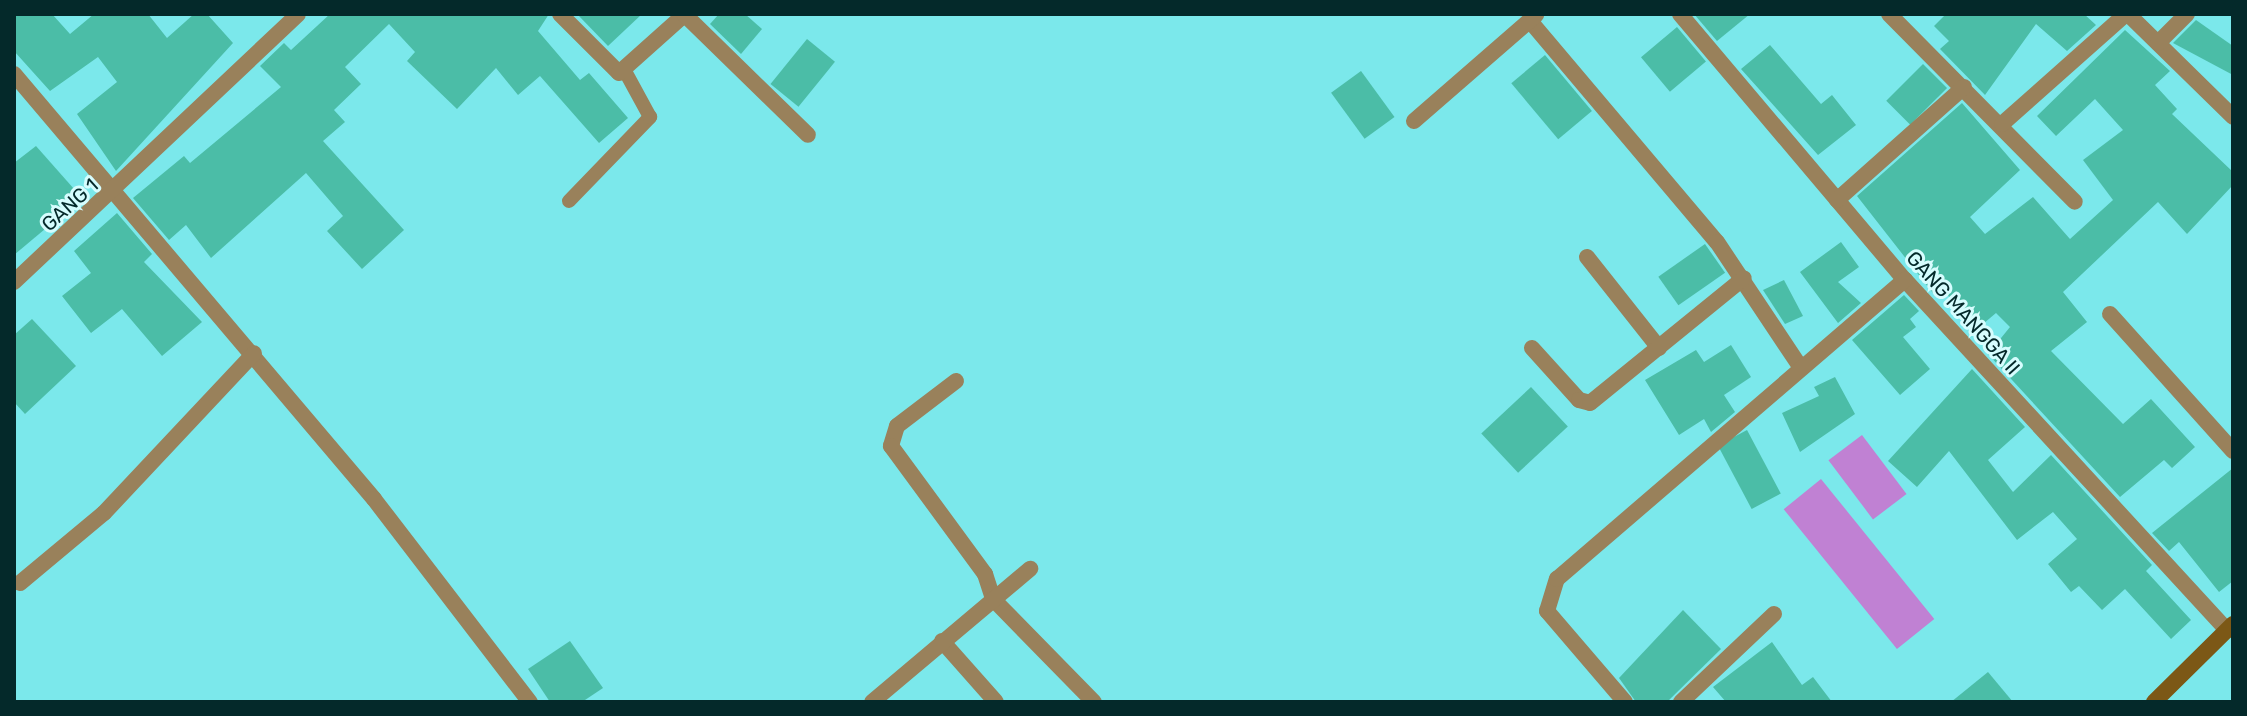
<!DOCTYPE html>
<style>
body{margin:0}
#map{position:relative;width:2247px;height:716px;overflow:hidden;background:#7be8eb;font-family:Rubik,sans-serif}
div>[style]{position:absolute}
.water>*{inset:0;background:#c081d3;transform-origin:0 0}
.building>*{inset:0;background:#4bbda7;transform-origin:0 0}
.service>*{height:14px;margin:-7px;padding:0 7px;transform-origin:7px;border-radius:7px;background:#99815b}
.minor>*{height:16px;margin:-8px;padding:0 8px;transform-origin:8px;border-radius:8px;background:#99815b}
.secondary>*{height:16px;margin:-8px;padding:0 8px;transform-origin:8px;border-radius:8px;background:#7c5816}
span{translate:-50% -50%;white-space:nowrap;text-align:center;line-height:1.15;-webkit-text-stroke:6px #d6fdfe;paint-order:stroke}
.street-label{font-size:20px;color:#04292a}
.frame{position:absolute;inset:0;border:16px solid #04292a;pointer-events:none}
</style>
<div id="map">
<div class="water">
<i style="left:1862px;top:435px;width:74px;height:42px;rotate:53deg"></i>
<i style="left:1821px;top:479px;width:180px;height:48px;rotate:51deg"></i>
</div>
<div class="building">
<i style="clip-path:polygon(14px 14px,52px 14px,70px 34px,94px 14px,148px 14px,167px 38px,194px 14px,207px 14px,233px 43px,116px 171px,77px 114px,117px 82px,98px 57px,50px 91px,14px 51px)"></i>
<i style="clip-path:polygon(330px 14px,549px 14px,538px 31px,580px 80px,589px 73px,628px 118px,599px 143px,540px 76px,518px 95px,496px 68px,457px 109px,407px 61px,415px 52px,389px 24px,345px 67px,361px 84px,334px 110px,345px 122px,323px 141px,404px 230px,362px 269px,327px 231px,343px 216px,306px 173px,211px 258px,186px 225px,169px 240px,133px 198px,184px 156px,190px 163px,281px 87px,260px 66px,284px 43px,291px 50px)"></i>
<i style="clip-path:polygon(577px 14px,642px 14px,608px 46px)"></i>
<i style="clip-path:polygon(719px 14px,745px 14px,762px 29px,741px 54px,710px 24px)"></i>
<i style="clip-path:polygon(1694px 14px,1750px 14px,1717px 41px)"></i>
<i style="clip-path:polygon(1946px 14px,2084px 14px,2096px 25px,2067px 51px,2036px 24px,1985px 95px,1940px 49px,1949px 41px,1934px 26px)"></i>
<i style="clip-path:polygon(2196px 20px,2233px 46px,2233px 75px,2173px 43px)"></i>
<i style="left:1677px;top:27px;width:45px;height:47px;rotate:50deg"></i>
<i style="clip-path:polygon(2125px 30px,2170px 71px,2155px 85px,2177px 109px,2172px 114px,2233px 172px,2233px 185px,2187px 234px,2158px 202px,2063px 292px,2087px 322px,2051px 351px,2123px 424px,2151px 399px,2195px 447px,2172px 468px,2164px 460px,2120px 497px,1988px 354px,2010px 327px,1996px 313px,1977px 329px,1944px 291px,1936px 297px,1857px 196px,1962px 103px,2020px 170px,1970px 217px,1985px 234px,2033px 197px,2070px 239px,2113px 200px,2083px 160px,2123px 130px,2095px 99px,2056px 136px,2037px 116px)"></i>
<i style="left:807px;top:39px;width:36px;height:58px;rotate:39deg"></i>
<i style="clip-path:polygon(1770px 45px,1821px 104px,1832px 95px,1856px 125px,1818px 155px,1741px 69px)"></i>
<i style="left:1545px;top:55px;width:73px;height:44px;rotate:50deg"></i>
<i style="left:1923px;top:64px;width:34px;height:52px;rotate:45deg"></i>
<i style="left:1361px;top:71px;width:57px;height:37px;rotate:54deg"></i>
<i style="clip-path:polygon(36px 146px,82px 198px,14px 255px,14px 163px)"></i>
<i style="clip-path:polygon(117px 213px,152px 254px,144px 262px,202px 322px,162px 356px,122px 309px,91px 333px,62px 296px,91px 273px,74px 251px)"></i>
<i style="clip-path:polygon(1841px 242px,1859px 267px,1838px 282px,1861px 303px,1838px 323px,1800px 272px)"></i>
<i style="left:1705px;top:244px;width:35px;height:57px;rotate:55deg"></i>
<i style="clip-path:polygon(1784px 280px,1803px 316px,1785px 324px,1763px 290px)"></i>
<i style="clip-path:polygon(1904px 295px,1919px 311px,1910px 319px,1916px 327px,1903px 337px,1930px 369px,1900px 395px,1852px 340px)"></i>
<i style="clip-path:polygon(32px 319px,76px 366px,25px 414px,14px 402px,14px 335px)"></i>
<i style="clip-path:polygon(1731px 345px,1751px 377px,1724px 395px,1735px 412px,1711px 432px,1704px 419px,1679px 435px,1645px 380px,1696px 350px,1704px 362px)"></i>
<i style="clip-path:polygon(1972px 369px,2025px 427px,1988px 460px,2013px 492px,2051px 455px,2152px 565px,2146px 571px,2191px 620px,2171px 639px,2125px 589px,2102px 610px,2079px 586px,2071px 592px,2048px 564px,2077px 539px,2053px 512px,2017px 540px,1949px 451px,1917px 487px,1888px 461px)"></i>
<i style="clip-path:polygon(1835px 377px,1855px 414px,1800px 452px,1782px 413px,1819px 396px,1814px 387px)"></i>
<i style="left:1531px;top:387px;width:54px;height:68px;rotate:47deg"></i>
<i style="left:1747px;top:430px;width:72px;height:33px;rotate:62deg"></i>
<i style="clip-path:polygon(2233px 468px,2233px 581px,2219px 592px,2179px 542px,2169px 551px,2152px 533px)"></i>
<i style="clip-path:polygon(1683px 610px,1721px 649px,1667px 702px,1636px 702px,1619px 678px)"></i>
<i style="clip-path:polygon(570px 641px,603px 688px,582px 702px,550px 702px,528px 669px)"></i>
<i style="clip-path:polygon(1772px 642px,1802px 685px,1813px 677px,1832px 702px,1726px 702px,1713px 687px)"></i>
<i style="clip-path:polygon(1988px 672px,2013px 702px,1951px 702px)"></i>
</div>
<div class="service">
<i style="left:569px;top:201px;width:117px;rotate:-46deg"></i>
<i style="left:650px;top:117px;width:50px;rotate:-118.6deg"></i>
</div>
<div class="minor">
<i style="left:560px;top:14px;width:83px;rotate:45deg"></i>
<i style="left:619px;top:73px;width:89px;rotate:-41.8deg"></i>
<i style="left:684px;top:14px;width:173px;rotate:44.3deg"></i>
<i style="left:1680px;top:14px;width:348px;rotate:49.8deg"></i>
<i style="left:1905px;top:280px;width:476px;rotate:47.4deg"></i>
<i style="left:1889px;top:14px;width:264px;rotate:45.3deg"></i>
<i style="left:2128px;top:14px;width:147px;rotate:44.4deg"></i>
<i style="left:1530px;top:21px;width:289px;rotate:49.8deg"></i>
<i style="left:1717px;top:242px;width:151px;rotate:56.3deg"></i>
<i style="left:2158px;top:43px;width:41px;rotate:-45deg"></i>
<i style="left:14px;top:74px;width:557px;rotate:49.73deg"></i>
<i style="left:374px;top:499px;width:256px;rotate:52.5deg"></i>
<i style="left:1414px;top:121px;width:162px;rotate:-41deg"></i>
<i style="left:2002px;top:124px;width:166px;rotate:-41.6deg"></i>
<i style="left:1837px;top:200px;width:170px;rotate:-41.7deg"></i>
<i style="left:1587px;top:257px;width:116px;rotate:51.6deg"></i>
<i style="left:14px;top:282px;width:390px;rotate:-43.3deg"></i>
<i style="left:2110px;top:314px;width:184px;rotate:48.1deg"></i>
<i style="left:1532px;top:348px;width:70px;rotate:47.9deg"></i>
<i style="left:1579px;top:400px;width:11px;rotate:15deg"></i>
<i style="left:1590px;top:403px;width:198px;rotate:-39.1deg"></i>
<i style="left:956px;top:381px;width:74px;rotate:142.7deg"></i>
<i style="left:897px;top:426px;width:21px;rotate:107deg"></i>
<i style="left:891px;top:446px;width:159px;rotate:53.7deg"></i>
<i style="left:985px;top:574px;width:26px;rotate:72deg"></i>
<i style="left:993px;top:599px;width:144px;rotate:45.6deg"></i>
<i style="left:20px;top:583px;width:109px;rotate:-39.8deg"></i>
<i style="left:104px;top:513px;width:219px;rotate:-46.8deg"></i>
<i style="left:942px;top:641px;width:81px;rotate:48.5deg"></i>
<i style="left:872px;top:702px;width:207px;rotate:-40.1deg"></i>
<i style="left:1625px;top:702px;width:120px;rotate:-130.6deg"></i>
<i style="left:1547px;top:611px;width:34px;rotate:-73deg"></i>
<i style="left:1557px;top:579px;width:459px;rotate:-40.7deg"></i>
<i style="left:1681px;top:702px;width:128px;rotate:-43.4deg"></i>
</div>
<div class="secondary">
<i style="left:2154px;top:702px;width:111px;rotate:-44.6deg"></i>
</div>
<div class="street-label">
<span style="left:70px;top:205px;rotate:-42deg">GANG 1</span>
<span style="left:1963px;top:313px;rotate:48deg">GANG MANGGA II</span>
</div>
<div class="frame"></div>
</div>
